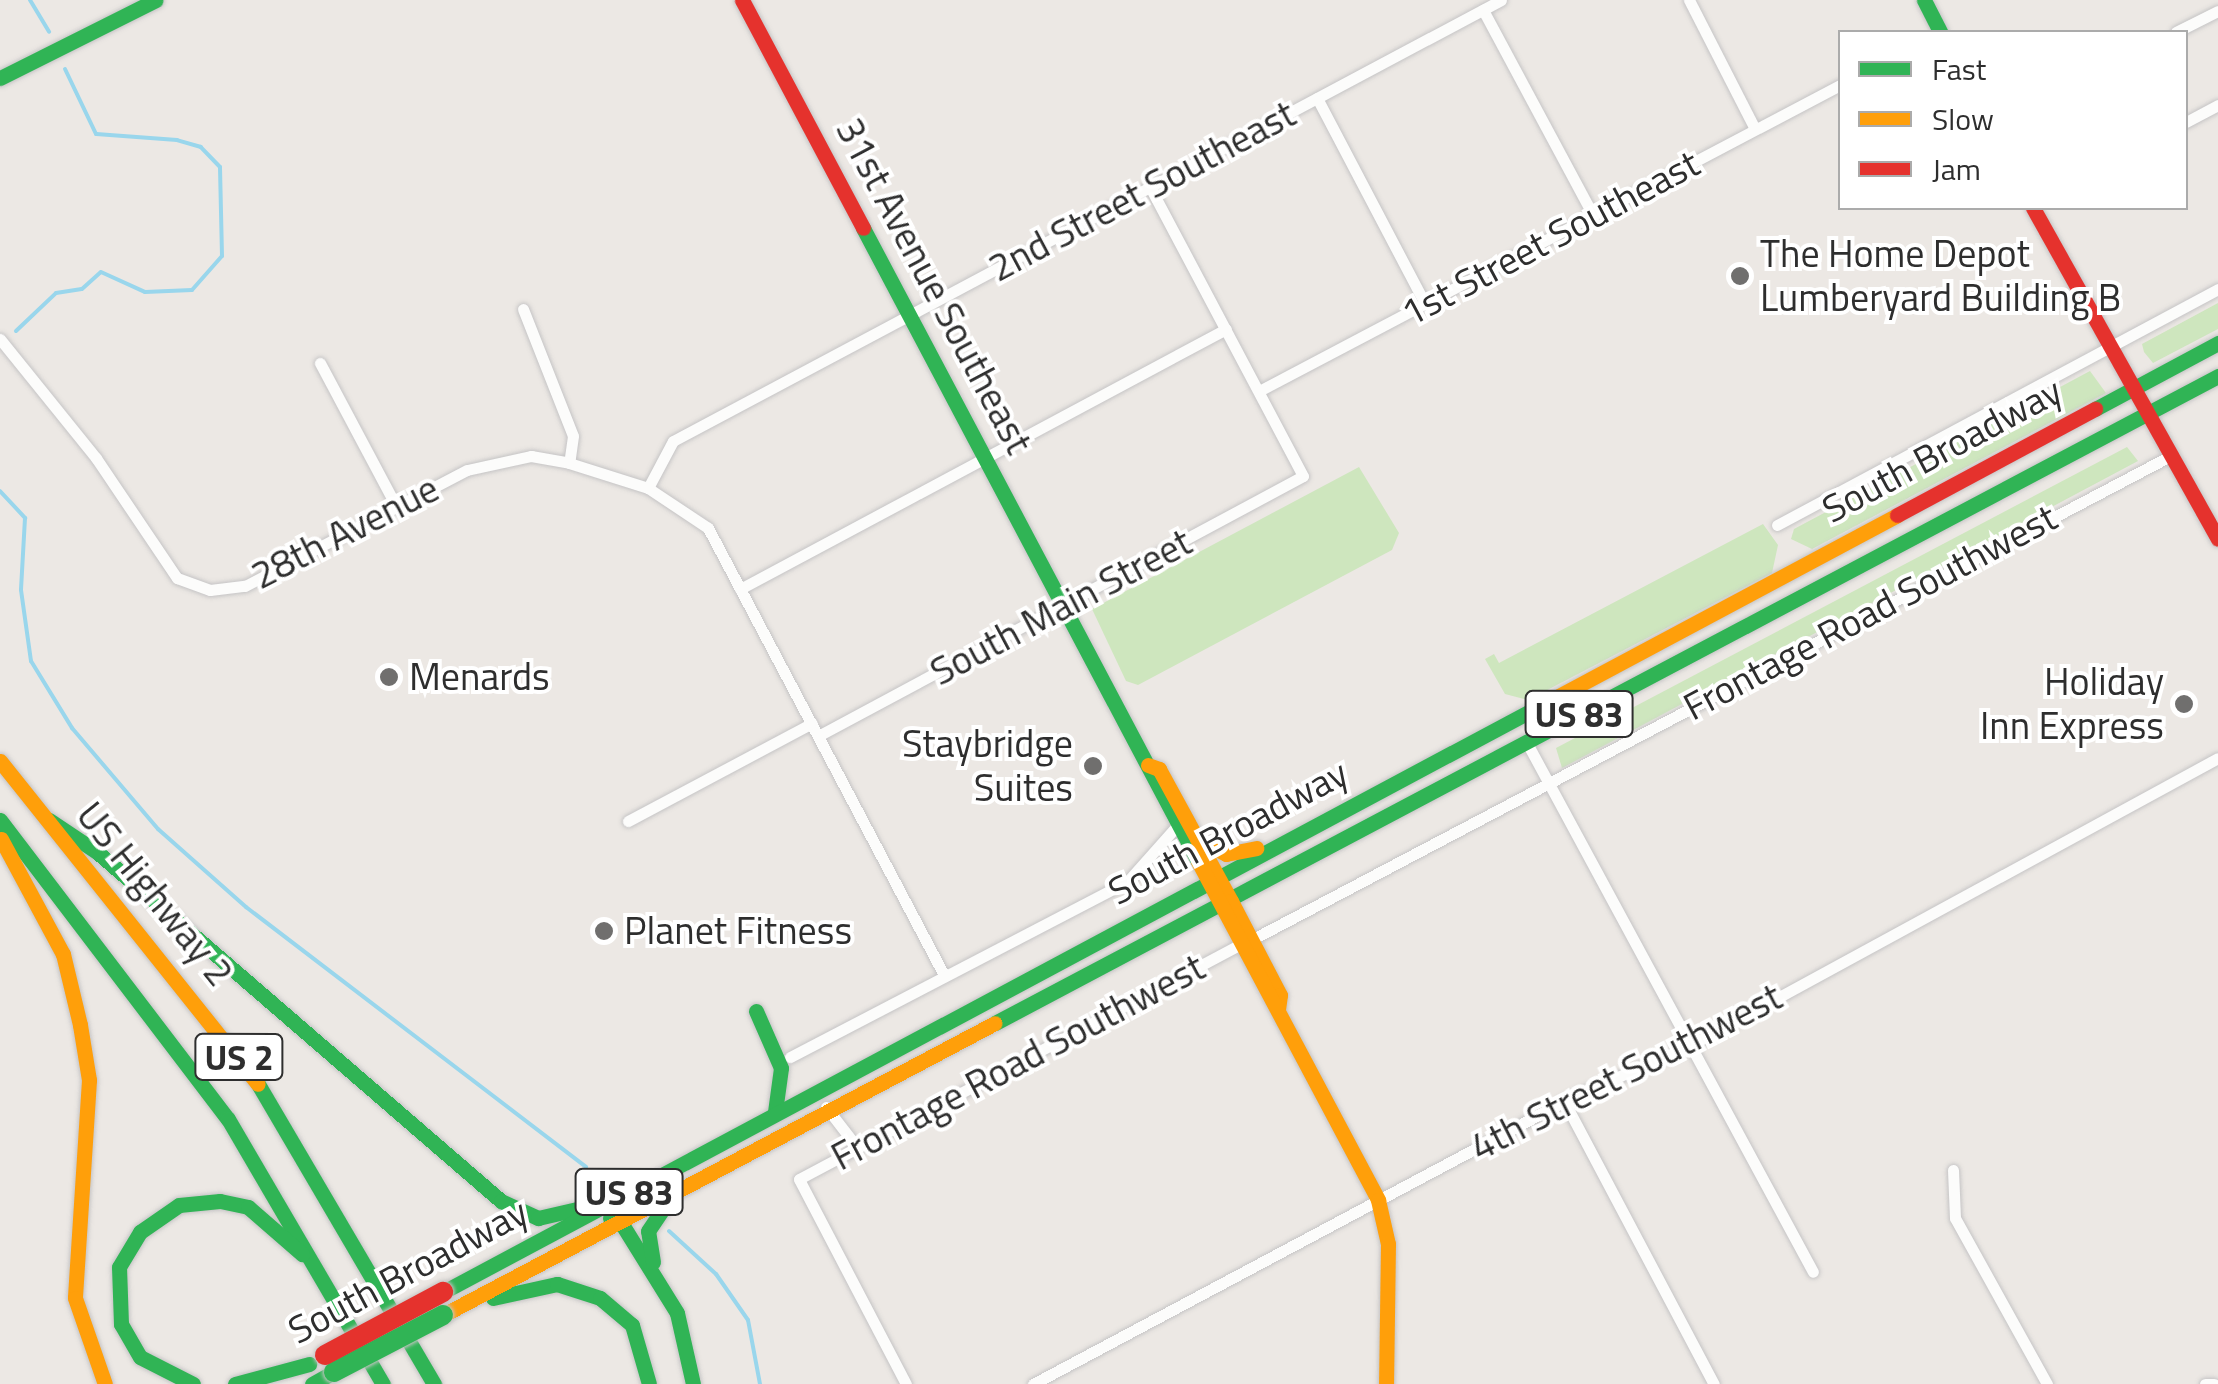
<!DOCTYPE html>
<style>
body{margin:0}
#map{position:relative;width:2218px;height:1384px;overflow:hidden;background:#ece8e4;font-family:"Titillium Web",sans-serif}
div>[style]{position:absolute}
.green>*{inset:0;background:#cee6be}
.stream>*{height:4px;margin:-2px;padding:0 2px;transform-origin:2px;border-radius:2px;background:#99d6ec}
.roads{filter:drop-shadow(0 0 2px #c5c4c5) drop-shadow(0 0 2px #c5c4c5)}
.street>*{height:11px;margin:-5.5px;padding:0 5.5px;transform-origin:5.5px;border-radius:5.5px;background:#fcfcfb}
.fast>*{height:15px;margin:-7.5px;padding:0 7.5px;transform-origin:7.5px;border-radius:7.5px;background:#30b455}
.slow>*{height:15px;margin:-7.5px;padding:0 7.5px;transform-origin:7.5px;border-radius:7.5px;background:#ff9f0a}
.jam>*{height:15px;margin:-7.5px;padding:0 7.5px;transform-origin:7.5px;border-radius:7.5px;background:#e5322d}
.bridges{filter:drop-shadow(0 0 2px #c6c5c4) drop-shadow(0 0 2px #c6c5c4)}
.fast-bridge>*{height:20px;margin:-10px;padding:0 10px;transform-origin:10px;border-radius:10px;background:#30b455}
.jam-bridge>*{height:20px;margin:-10px;padding:0 10px;transform-origin:10px;border-radius:10px;background:#e5322d}
.dots>*{width:28px;height:28px;translate:-50% -50%;box-sizing:border-box;border:5px solid #fff;border-radius:50%}
span{translate:-50% -50%;white-space:nowrap;text-align:center;line-height:1.15;-webkit-text-stroke:8px #fff;paint-order:stroke}
.shield-label span{padding:2px 8px;background:#fff;border:2px solid;border-radius:8px;-webkit-text-stroke-width:0}
.shield-label{font-size:35px;color:#2e2e2e;font-weight:700}
.street-label{font-size:38px;color:#2e2e2e}
.poi-label{font-size:38px;color:#2e2e2e}
.left{translate:0 -50%;text-align:left}
.right{translate:-100% -50%;text-align:right}
.legend{position:absolute;left:1838px;top:30px;width:350px;height:180px;box-sizing:border-box;background:#fff;border:2px solid #ababab;margin:0;padding:12px 18px;list-style:none;font-size:30px;color:#2e2e2e}
.legend li{display:flex;align-items:center;gap:20px;height:50px}
.legend b{width:50px;border:2px solid #ababab}
</style>
<div id="map">
<div class="green">
<i style="clip-path:polygon(2218px 303px,2218px 329px,2153px 363px,2144px 352px,2142px 344px)"></i>
<i style="clip-path:polygon(2090px 371px,2106px 393px,1812px 549px,1791px 539px,1794px 529px)"></i>
<i style="clip-path:polygon(2127px 447px,2138px 461px,1562px 768px,1556px 748px)"></i>
<i style="clip-path:polygon(1359px 467px,1399px 533px,1392px 550px,1138px 685px,1126px 681px,1092px 609px)"></i>
<i style="clip-path:polygon(1763px 524px,1778px 545px,1772px 573px,1528px 700px,1505px 694px,1485px 659px,1494px 654px,1499px 663px)"></i>
</div>
<div class="stream">
<i style="left:30px;top:0;width:37px;rotate:59deg"></i>
<i style="left:16px;top:331px;width:55px;rotate:-43.5deg"></i>
<i style="left:56px;top:293px;width:26px;rotate:-9deg"></i>
<i style="left:82px;top:289px;width:25px;rotate:-42deg"></i>
<i style="left:101px;top:272px;width:48px;rotate:24.4deg"></i>
<i style="left:145px;top:292px;width:47px;rotate:-2.4deg"></i>
<i style="left:192px;top:290px;width:45px;rotate:-48.6deg"></i>
<i style="left:222px;top:256px;width:89px;rotate:-91.3deg"></i>
<i style="left:220px;top:167px;width:28px;rotate:-134deg"></i>
<i style="left:201px;top:147px;width:25px;rotate:-164deg"></i>
<i style="left:177px;top:140px;width:81px;rotate:-175.8deg"></i>
<i style="left:96px;top:134px;width:72px;rotate:-115.5deg"></i>
<i style="left:0;top:491px;width:37px;rotate:47deg"></i>
<i style="left:25px;top:518px;width:72px;rotate:93.2deg"></i>
<i style="left:21px;top:590px;width:72px;rotate:82deg"></i>
<i style="left:31px;top:661px;width:79px;rotate:58.5deg"></i>
<i style="left:72px;top:728px;width:133px;rotate:49.6deg"></i>
<i style="left:158px;top:829px;width:118px;rotate:41.6deg"></i>
<i style="left:246px;top:907px;width:428px;rotate:37.4deg"></i>
<i style="left:669px;top:1231px;width:64px;rotate:42.5deg"></i>
<i style="left:716px;top:1274px;width:56px;rotate:55.2deg"></i>
<i style="left:748px;top:1320px;width:65px;rotate:79.4deg"></i>
</div>
<div class="roads">
<div class="street">
<i style="left:1689px;top:0;width:145px;rotate:62.9deg"></i>
<i style="left:1483px;top:10px;width:233px;rotate:61.8deg"></i>
<i style="left:2176px;top:32px;width:47px;rotate:-26.6deg"></i>
<i style="left:1317px;top:98px;width:233px;rotate:62.3deg"></i>
<i style="left:2186px;top:122px;width:36px;rotate:-28deg"></i>
<i style="left:523px;top:309px;width:136px;rotate:68.5deg"></i>
<i style="left:573px;top:436px;width:27px;rotate:98deg"></i>
<i style="left:569px;top:463px;width:83px;rotate:17.6deg"></i>
<i style="left:648px;top:488px;width:72px;rotate:33.7deg"></i>
<i style="left:708px;top:528px;width:505px;rotate:62.17deg"></i>
<i style="left:0;top:339px;width:153px;rotate:51.1deg"></i>
<i style="left:96px;top:458px;width:145px;rotate:56deg"></i>
<i style="left:177px;top:578px;width:35px;rotate:20deg"></i>
<i style="left:210px;top:590px;width:35px;rotate:-7deg"></i>
<i style="left:245px;top:586px;width:250px;rotate:-27.6deg"></i>
<i style="left:467px;top:470px;width:66px;rotate:-12.3deg"></i>
<i style="left:531px;top:456px;width:39px;rotate:10deg"></i>
<i style="left:320px;top:363px;width:162px;rotate:62deg"></i>
<i style="left:1259px;top:391px;width:657px;rotate:-27.77deg"></i>
<i style="left:648px;top:488px;width:53px;rotate:-62deg"></i>
<i style="left:673px;top:441px;width:938px;rotate:-28.04deg"></i>
<i style="left:1777px;top:525px;width:500px;rotate:-28.15deg"></i>
<i style="left:740px;top:589px;width:551px;rotate:-28.15deg"></i>
<i style="left:818px;top:736px;width:550px;rotate:-28.19deg"></i>
<i style="left:1303px;top:476px;width:327px;rotate:-117.9deg"></i>
<i style="left:1527px;top:743px;width:601px;rotate:61.6deg"></i>
<i style="left:628px;top:821px;width:208px;rotate:-28deg"></i>
<i style="left:1251px;top:940px;width:1041px;rotate:-27.77deg"></i>
<i style="left:790px;top:1057px;width:381px;rotate:-27.5deg"></i>
<i style="left:1128px;top:881px;width:71px;rotate:-48.4deg"></i>
<i style="left:1564px;top:1101px;width:320px;rotate:62.1deg"></i>
<i style="left:826px;top:1107px;width:51px;rotate:52.2deg"></i>
<i style="left:1953px;top:1170px;width:48px;rotate:87.6deg"></i>
<i style="left:1955px;top:1218px;width:190px;rotate:61deg"></i>
<i style="left:906px;top:1384px;width:231px;rotate:-117.6deg"></i>
<i style="left:799px;top:1179px;width:497px;rotate:-28deg"></i>
<i style="left:1033px;top:1384px;width:613px;rotate:-28.03deg"></i>
<i style="left:1574px;top:1096px;width:125px;rotate:-23.5deg"></i>
<i style="left:1689px;top:1046px;width:602px;rotate:-28.56deg"></i>
<i style="left:2205px;top:1384px;width:9px"></i>
</div>
<div class="fast">
<i style="left:1924px;top:0;width:36px;rotate:63deg"></i>
<i style="left:0;top:78px;width:174px;rotate:-26.6deg"></i>
<i style="left:863px;top:228px;width:716px;rotate:62.11deg"></i>
<i style="left:2095px;top:409px;width:140px;rotate:-28.2deg"></i>
<i style="left:0;top:820px;width:376px;rotate:52.7deg"></i>
<i style="left:228px;top:1119px;width:307px;rotate:59.7deg"></i>
<i style="left:49px;top:820px;width:58px;rotate:33.7deg"></i>
<i style="left:97px;top:852px;width:534px;rotate:40.82deg"></i>
<i style="left:501px;top:1201px;width:41px;rotate:24.7deg"></i>
<i style="left:538px;top:1218px;width:40px;rotate:-13deg"></i>
<i style="left:756px;top:1011px;width:62px;rotate:66.3deg"></i>
<i style="left:781px;top:1068px;width:44px;rotate:97.8deg"></i>
<i style="left:995px;top:1023px;width:1384px;rotate:-27.88deg"></i>
<i style="left:258px;top:1084px;width:348px;rotate:59.6deg"></i>
<i style="left:610px;top:1218px;width:10px;rotate:17deg"></i>
<i style="left:620px;top:1221px;width:108px;rotate:58.2deg"></i>
<i style="left:677px;top:1313px;width:73px;rotate:77.3deg"></i>
<i style="left:653px;top:1262px;width:31px;rotate:-99deg"></i>
<i style="left:648px;top:1231px;width:40px;rotate:-56deg"></i>
<i style="left:443px;top:1292px;width:1256px;rotate:-28.12deg"></i>
<i style="left:493px;top:1298px;width:66px;rotate:-12.3deg"></i>
<i style="left:557px;top:1284px;width:45px;rotate:18deg"></i>
<i style="left:600px;top:1298px;width:42px;rotate:40.2deg"></i>
<i style="left:632px;top:1325px;width:61px;rotate:73.9deg"></i>
<i style="left:193px;top:1384px;width:59px;rotate:-153deg"></i>
<i style="left:140px;top:1357px;width:38px;rotate:-120deg"></i>
<i style="left:121px;top:1324px;width:57px;rotate:-92deg"></i>
<i style="left:119px;top:1267px;width:41px;rotate:-59deg"></i>
<i style="left:140px;top:1232px;width:47px;rotate:-34.7deg"></i>
<i style="left:179px;top:1205px;width:41px;rotate:-5.6deg"></i>
<i style="left:220px;top:1201px;width:29px;rotate:12deg"></i>
<i style="left:248px;top:1207px;width:72px;rotate:41deg"></i>
<i style="left:235px;top:1384px;width:77px;rotate:-15.1deg"></i>
<i style="left:312px;top:1384px;width:25px;rotate:-29deg"></i>
</div>
<div class="slow">
<i style="left:1551px;top:700px;width:392px;rotate:-28.1deg"></i>
<i style="left:0;top:761px;width:413px;rotate:51.4deg"></i>
<i style="left:1148px;top:765px;width:12px;rotate:20deg"></i>
<i style="left:1159px;top:769px;width:150px;rotate:61.4deg"></i>
<i style="left:1231px;top:901px;width:106px;rotate:62.5deg"></i>
<i style="left:1280px;top:995px;width:15px;rotate:98deg"></i>
<i style="left:1px;top:839px;width:131px;rotate:61.7deg"></i>
<i style="left:63px;top:954px;width:73px;rotate:76.5deg"></i>
<i style="left:80px;top:1025px;width:56px;rotate:80.7deg"></i>
<i style="left:89px;top:1080px;width:218px;rotate:93.7deg"></i>
<i style="left:75px;top:1298px;width:91px;rotate:70.8deg"></i>
<i style="left:1197px;top:839px;width:33px;rotate:27deg"></i>
<i style="left:1226px;top:854px;width:31px;rotate:-11deg"></i>
<i style="left:1198px;top:861px;width:384px;rotate:62deg"></i>
<i style="left:1378px;top:1200px;width:45px;rotate:77.2deg"></i>
<i style="left:1388px;top:1244px;width:140px;rotate:90.8deg"></i>
<i style="left:443px;top:1315px;width:624px;rotate:-27.88deg"></i>
</div>
<div class="jam">
<i style="left:742px;top:0;width:258px;rotate:62deg"></i>
<i style="left:2033px;top:208px;width:379px;rotate:60.8deg"></i>
<i style="left:1897px;top:515px;width:225px;rotate:-28.2deg"></i>
</div>
</div>
<div class="bridges">
<div class="fast-bridge">
<i style="left:334px;top:1372px;width:123px;rotate:-27.6deg"></i>
</div>
<div class="jam-bridge">
<i style="left:325px;top:1355px;width:134px;rotate:-28.1deg"></i>
</div>
</div>
<div class="dots">
<i style="left:1740px;top:276px;background:#706f6e"></i>
<i style="left:389px;top:677px;background:#706f6e"></i>
<i style="left:2184px;top:704px;background:#706f6e"></i>
<i style="left:1093px;top:766px;background:#706f6e"></i>
<i style="left:604px;top:931px;background:#706f6e"></i>
</div>
<div class="shield-label">
<span style="left:1579px;top:714px">US 83</span>
<span style="left:239px;top:1057px">US 2</span>
<span style="left:629px;top:1192px">US 83</span>
</div>
<div class="street-label">
<span style="left:1142px;top:191px;rotate:-28deg">2nd Street Southeast</span>
<span style="left:1550px;top:238px;rotate:-28deg">1st Street Southeast</span>
<span style="left:934px;top:286px;rotate:62deg">31st Avenue Southeast</span>
<span style="left:1942px;top:450px;rotate:-28deg">South Broadway</span>
<span style="left:345px;top:532px;rotate:-27deg">28th Avenue</span>
<span style="left:1061px;top:607px;rotate:-28deg">South Main Street</span>
<span style="left:1870px;top:612px;rotate:-28deg">Frontage Road Southwest</span>
<span style="left:1228px;top:832px;rotate:-28deg">South Broadway</span>
<span style="left:155px;top:894px;rotate:51deg">US Highway 2</span>
<span style="left:1018px;top:1062px;rotate:-28deg">Frontage Road Southwest</span>
<span style="left:1626px;top:1072px;rotate:-27deg">4th Street Southwest</span>
<span style="left:408px;top:1271px;rotate:-28deg">South Broadway</span>
</div>
<div class="poi-label">
<span class="left" style="left:1760px;top:276px">The Home Depot<br>Lumberyard Building B</span>
<span class="left" style="left:409px;top:677px">Menards</span>
<span class="right" style="left:2164px;top:704px">Holiday<br>Inn Express</span>
<span class="right" style="left:1073px;top:766px">Staybridge<br>Suites</span>
<span class="left" style="left:624px;top:931px">Planet Fitness</span>
</div>
<ul class="legend">
<li><b style="height:12px;background:#30b455"></b>Fast</li>
<li><b style="height:12px;background:#ff9f0a"></b>Slow</li>
<li><b style="height:12px;background:#e5322d"></b>Jam</li>
</ul>
</div>
